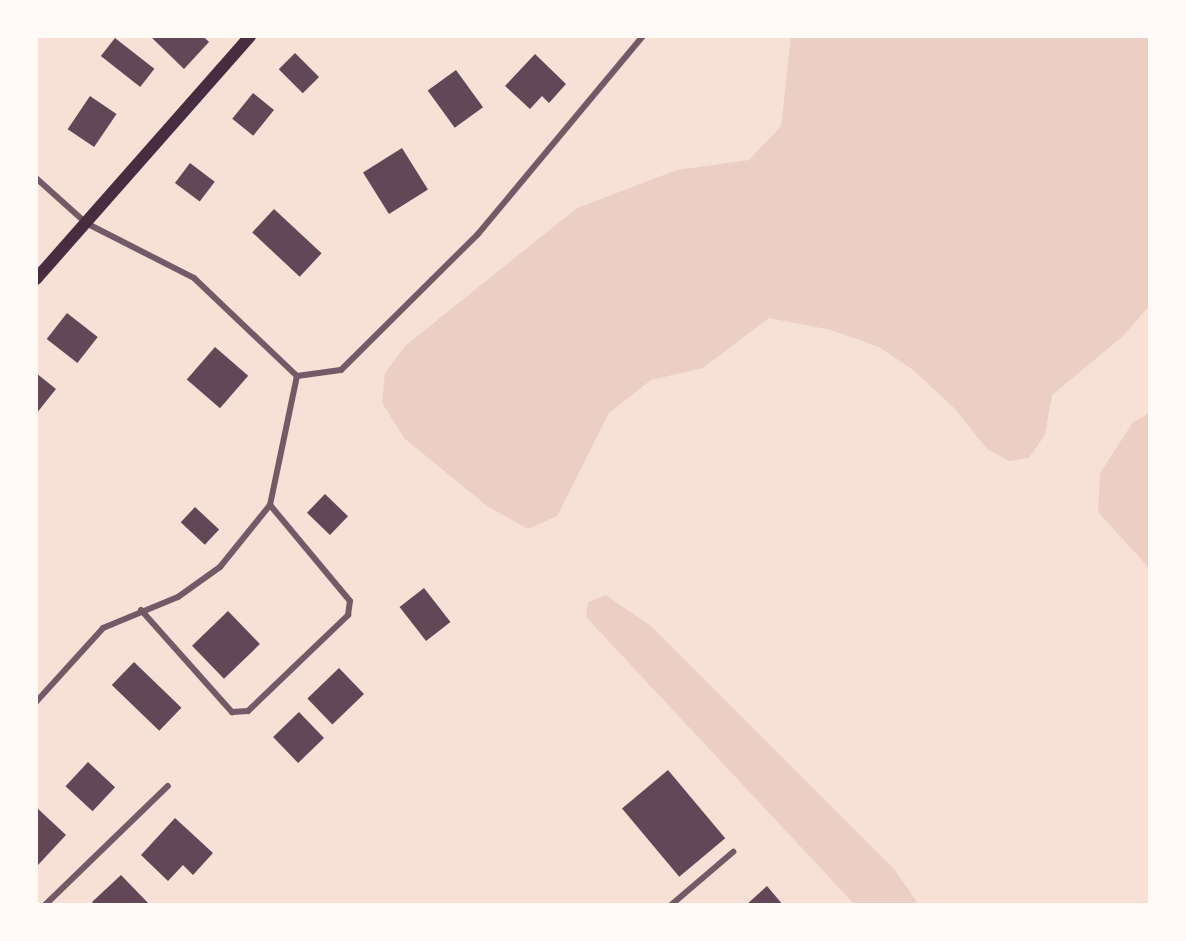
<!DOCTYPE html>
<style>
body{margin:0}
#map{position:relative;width:1186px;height:941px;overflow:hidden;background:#f7e1d7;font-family:"Exo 2",sans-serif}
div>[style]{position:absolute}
.green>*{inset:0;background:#ebcfc5}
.building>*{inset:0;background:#644757;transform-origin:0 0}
.minor>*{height:6px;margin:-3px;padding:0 3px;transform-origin:3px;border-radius:3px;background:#755966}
.secondary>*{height:12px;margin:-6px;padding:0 6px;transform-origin:6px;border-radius:6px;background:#4a2c40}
span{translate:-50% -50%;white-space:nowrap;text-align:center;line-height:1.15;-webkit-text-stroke:6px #fffaf5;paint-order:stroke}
.frame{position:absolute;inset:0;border:38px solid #fffaf5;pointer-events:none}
</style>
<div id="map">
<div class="green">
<i style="clip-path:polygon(791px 36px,1150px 36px,1150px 305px,1122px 337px,1052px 395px,1045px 435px,1029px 458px,1009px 461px,987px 449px,954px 408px,913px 370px,879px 347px,831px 330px,769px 318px,703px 368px,651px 380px,609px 413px,557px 516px,528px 529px,487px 506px,405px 439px,382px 403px,385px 373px,405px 346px,577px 208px,677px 170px,749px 160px,781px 126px)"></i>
<i style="clip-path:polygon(1150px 413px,1150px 569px,1098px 512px,1100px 473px,1133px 422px)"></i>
<i style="clip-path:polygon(606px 595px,651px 626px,895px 870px,919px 905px,855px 905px,586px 617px,588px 602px)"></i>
</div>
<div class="building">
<i style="clip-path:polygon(150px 36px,203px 36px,209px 42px,184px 69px)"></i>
<i style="left:115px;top:38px;width:50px;height:23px;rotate:38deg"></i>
<i style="left:295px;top:53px;width:34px;height:23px;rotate:45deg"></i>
<i style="clip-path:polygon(535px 54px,566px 84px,549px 103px,542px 96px,530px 109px,505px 86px)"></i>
<i style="left:456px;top:70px;width:46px;height:35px;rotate:54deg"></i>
<i style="left:253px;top:93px;width:27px;height:33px;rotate:39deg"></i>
<i style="left:90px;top:96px;width:32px;height:40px;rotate:34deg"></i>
<i style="left:402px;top:148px;width:49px;height:46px;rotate:58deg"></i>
<i style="left:190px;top:163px;width:31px;height:25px;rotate:37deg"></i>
<i style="left:274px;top:209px;width:65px;height:32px;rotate:43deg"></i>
<i style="left:67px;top:313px;width:39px;height:33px;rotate:38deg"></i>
<i style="left:215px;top:347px;width:44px;height:43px;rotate:41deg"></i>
<i style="clip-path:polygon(36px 373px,56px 389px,36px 414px)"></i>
<i style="left:325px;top:494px;width:32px;height:26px;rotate:44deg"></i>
<i style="left:195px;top:507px;width:33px;height:21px;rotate:43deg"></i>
<i style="left:424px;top:588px;width:43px;height:31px;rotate:52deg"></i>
<i style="left:228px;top:611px;width:46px;height:50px;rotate:46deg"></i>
<i style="left:134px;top:662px;width:66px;height:32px;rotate:44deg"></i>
<i style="left:339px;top:668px;width:36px;height:44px;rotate:46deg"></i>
<i style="left:299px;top:712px;width:36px;height:36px;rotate:46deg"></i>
<i style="left:88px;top:762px;width:37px;height:33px;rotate:43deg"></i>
<i style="left:668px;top:770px;width:89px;height:60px;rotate:50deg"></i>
<i style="clip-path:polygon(36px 807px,66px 835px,38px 865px,36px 863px)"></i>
<i style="clip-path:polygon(175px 818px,213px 853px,193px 875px,183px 865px,168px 881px,141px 855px)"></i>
<i style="clip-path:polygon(121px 875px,150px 905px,95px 905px,92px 902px)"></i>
<i style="clip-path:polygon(767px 886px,783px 905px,746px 905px)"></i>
</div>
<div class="minor">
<i style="left:36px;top:178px;width:67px;rotate:42deg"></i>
<i style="left:86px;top:223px;width:121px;rotate:27deg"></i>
<i style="left:194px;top:278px;width:142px;rotate:43.6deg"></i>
<i style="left:297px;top:376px;width:44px;rotate:-7.8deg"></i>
<i style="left:341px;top:370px;width:193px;rotate:-44.8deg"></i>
<i style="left:478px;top:234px;width:258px;rotate:-50.2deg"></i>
<i style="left:141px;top:610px;width:137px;rotate:48.3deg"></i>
<i style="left:232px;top:712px;width:16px;rotate:-4deg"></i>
<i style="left:248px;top:711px;width:139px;rotate:-43.8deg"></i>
<i style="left:348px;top:615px;width:14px;rotate:-82deg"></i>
<i style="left:350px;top:601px;width:125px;rotate:-129.8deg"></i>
<i style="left:36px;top:702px;width:100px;rotate:-47.8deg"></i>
<i style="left:103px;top:628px;width:81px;rotate:-22.5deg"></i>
<i style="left:178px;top:597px;width:52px;rotate:-35.5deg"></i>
<i style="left:220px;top:567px;width:80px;rotate:-51.1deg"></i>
<i style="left:270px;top:505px;width:132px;rotate:-78.2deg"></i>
<i style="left:45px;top:905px;width:171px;rotate:-44.1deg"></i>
<i style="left:671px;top:905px;width:82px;rotate:-40.5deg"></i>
</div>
<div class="secondary">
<i style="left:36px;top:279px;width:324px;rotate:-48.6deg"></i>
</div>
<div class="frame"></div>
</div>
